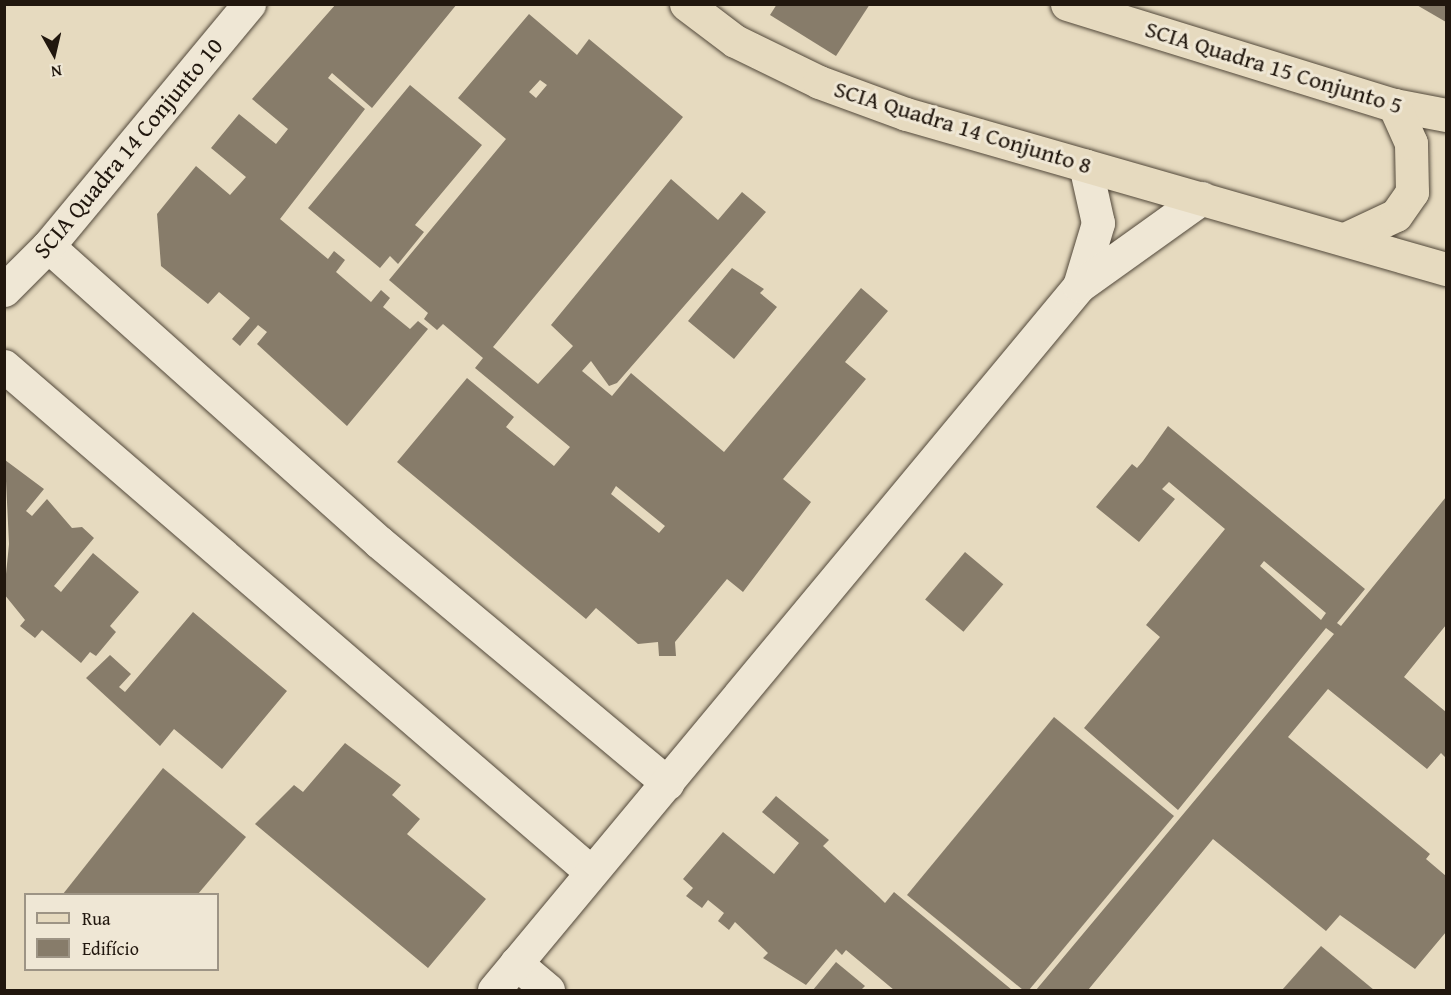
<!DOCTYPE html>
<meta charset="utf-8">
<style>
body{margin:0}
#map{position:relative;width:1451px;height:995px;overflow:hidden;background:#e6dabf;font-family:"Gentium Book Plus",serif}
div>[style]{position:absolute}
.building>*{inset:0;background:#877c6a;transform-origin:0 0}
.roads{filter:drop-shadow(0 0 2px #52483a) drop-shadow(0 0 2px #52483a)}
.minor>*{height:33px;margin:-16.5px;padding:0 16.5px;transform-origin:16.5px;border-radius:16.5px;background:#efe7d5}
.major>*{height:33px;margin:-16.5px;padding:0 16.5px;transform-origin:16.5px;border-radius:16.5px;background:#e6dabf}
span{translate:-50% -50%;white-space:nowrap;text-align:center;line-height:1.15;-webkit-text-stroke:6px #efe7d5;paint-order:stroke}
.street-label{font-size:24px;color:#21170e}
.frame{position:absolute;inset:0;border:6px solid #21170e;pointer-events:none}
.legend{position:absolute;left:24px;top:893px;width:195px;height:78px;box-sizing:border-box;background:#efe7d5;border:2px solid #9d9485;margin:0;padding:8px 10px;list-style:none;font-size:18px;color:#21170e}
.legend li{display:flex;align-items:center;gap:12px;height:30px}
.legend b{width:30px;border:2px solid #9d9485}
.north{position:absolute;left:24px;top:24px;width:60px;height:60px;-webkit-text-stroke:4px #efe7d5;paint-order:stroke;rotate:172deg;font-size:16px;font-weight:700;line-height:24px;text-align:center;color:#21170e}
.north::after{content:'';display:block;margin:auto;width:21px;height:27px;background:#21170e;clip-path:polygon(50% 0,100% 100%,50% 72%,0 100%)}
</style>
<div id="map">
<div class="building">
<i style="clip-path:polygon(336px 4px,457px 4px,372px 108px,332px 73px,328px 78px,365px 109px,280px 219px,328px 259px,334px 251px,345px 260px,336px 272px,371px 302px,381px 290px,390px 298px,383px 307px,410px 329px,418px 321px,428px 329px,347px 426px,257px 344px,267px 332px,258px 325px,240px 346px,232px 339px,250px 318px,219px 292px,208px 304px,161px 266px,157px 214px,196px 166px,230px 195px,246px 177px,211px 148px,239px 114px,276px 144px,288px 129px,252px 99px)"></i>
<i style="clip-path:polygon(777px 4px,870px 4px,836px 56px,770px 15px)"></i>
<i style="clip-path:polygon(1415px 4px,1446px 4px,1446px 22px)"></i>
<i style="clip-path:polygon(evenodd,529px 14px,577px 55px,589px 39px,683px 117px,493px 347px,538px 384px,573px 346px,551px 325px,671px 179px,718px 220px,742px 192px,766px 212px,617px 383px,609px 386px,591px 361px,582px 371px,612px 396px,631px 373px,724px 452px,861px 288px,888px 311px,845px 362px,866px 379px,783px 479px,811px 502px,743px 592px,727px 579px,675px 642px,676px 656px,659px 656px,658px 642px,638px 644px,596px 608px,586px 619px,397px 462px,467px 378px,514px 417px,506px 427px,554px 466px,570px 447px,475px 368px,483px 358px,443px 324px,437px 330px,424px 319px,428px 313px,389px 280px,506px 139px,458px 98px,529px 14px,540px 80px,547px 85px,536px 98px,529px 92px,540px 80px,529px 14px,616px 486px,665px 526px,659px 533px,611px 494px,616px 486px)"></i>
<i style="clip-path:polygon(410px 85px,482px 145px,415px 225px,424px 232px,398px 264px,390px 256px,380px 268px,308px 208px)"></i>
<i style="clip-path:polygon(732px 268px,764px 289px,760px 293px,777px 307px,734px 359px,688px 321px)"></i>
<i style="clip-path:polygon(evenodd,1168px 426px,1365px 589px,1337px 623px,1341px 626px,1446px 497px,1446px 625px,1404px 677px,1446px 712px,1446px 758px,1441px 753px,1427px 769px,1328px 689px,1288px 737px,1430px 854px,1426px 859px,1446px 876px,1446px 932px,1415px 969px,1340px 915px,1326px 931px,1213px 839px,1088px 990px,1036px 990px,1334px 634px,1326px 628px,1178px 810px,1084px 728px,1160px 637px,1146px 625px,1225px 529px,1169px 482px,1162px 489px,1175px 499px,1139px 542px,1096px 507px,1132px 464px,1137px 468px,1143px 461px,1168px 426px,1264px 561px,1326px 613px,1321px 620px,1260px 566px,1264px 561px)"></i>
<i style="clip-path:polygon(5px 460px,44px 489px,26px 511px,32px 516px,47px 499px,72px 528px,82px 527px,94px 538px,54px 586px,61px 592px,93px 553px,139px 592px,110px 626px,116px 632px,96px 656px,90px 652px,81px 663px,42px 630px,35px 638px,20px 626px,25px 620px,4px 594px,9px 544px)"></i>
<i style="left:965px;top:552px;width:50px;height:62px;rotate:40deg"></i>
<i style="clip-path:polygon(193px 612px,287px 691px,222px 769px,174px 729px,160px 746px,86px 678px,110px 655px,131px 674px,119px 687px,125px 692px)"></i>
<i style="clip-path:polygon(1054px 717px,1174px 816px,1029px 990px,1023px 990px,907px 895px)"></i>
<i style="clip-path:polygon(345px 743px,401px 785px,392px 795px,420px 819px,407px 834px,486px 899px,428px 968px,255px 824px,294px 785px,303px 792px)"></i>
<i style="clip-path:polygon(163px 768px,246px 837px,198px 894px,63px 894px)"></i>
<i style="clip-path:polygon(776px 796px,829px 840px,823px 846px,879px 897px,885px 903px,894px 892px,1012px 990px,894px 990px,846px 950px,842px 955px,836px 949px,806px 985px,763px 958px,768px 953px,735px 922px,729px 930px,718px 921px,724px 913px,708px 900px,702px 908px,686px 896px,693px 888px,683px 879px,723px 832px,774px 874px,799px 843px,762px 812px)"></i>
<i style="clip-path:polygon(1321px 946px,1374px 990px,1282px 990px)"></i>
<i style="clip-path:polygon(836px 962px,865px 986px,861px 990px,813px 990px)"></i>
</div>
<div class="roads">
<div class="minor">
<i style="left:48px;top:246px;width:444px;rotate:41.8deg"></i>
<i style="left:379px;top:542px;width:376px;rotate:39.9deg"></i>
<i style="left:1079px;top:286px;width:66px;rotate:-73.2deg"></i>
<i style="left:1098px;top:223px;width:59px;rotate:-102.6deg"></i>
<i style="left:4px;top:290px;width:62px;rotate:-45deg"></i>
<i style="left:48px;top:246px;width:315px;rotate:-50.3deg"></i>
<i style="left:4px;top:366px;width:775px;rotate:40.76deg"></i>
<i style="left:516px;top:963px;width:42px;rotate:40.2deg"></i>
<i style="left:494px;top:990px;width:915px;rotate:-50.27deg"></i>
<i style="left:1079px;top:286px;width:151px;rotate:-35.6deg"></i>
</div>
<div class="major">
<i style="left:686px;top:4px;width:61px;rotate:37.1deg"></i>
<i style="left:735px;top:41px;width:93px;rotate:26deg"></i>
<i style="left:819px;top:82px;width:93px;rotate:20.2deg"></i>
<i style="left:906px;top:114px;width:562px;rotate:16.02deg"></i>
<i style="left:1067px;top:4px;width:342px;rotate:17.2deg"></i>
<i style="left:1394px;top:105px;width:53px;rotate:10.9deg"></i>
<i style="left:1345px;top:239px;width:56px;rotate:-25.2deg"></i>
<i style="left:1396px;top:215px;width:28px;rotate:-55deg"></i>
<i style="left:1412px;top:192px;width:49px;rotate:-91.2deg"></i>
<i style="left:1411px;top:143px;width:42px;rotate:-114.1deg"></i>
</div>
</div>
<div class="street-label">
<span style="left:1274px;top:67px;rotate:17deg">SCIA Quadra 15 Conjunto 5</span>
<span style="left:963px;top:127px;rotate:17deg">SCIA Quadra 14 Conjunto 8</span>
<span style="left:128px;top:148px;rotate:-50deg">SCIA Quadra 14 Conjunto 10</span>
</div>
<div class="frame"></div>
<ul class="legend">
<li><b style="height:8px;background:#e6dabf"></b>Rua</li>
<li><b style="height:16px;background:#877c6a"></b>Edifício</li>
</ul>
<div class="north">N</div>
</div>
